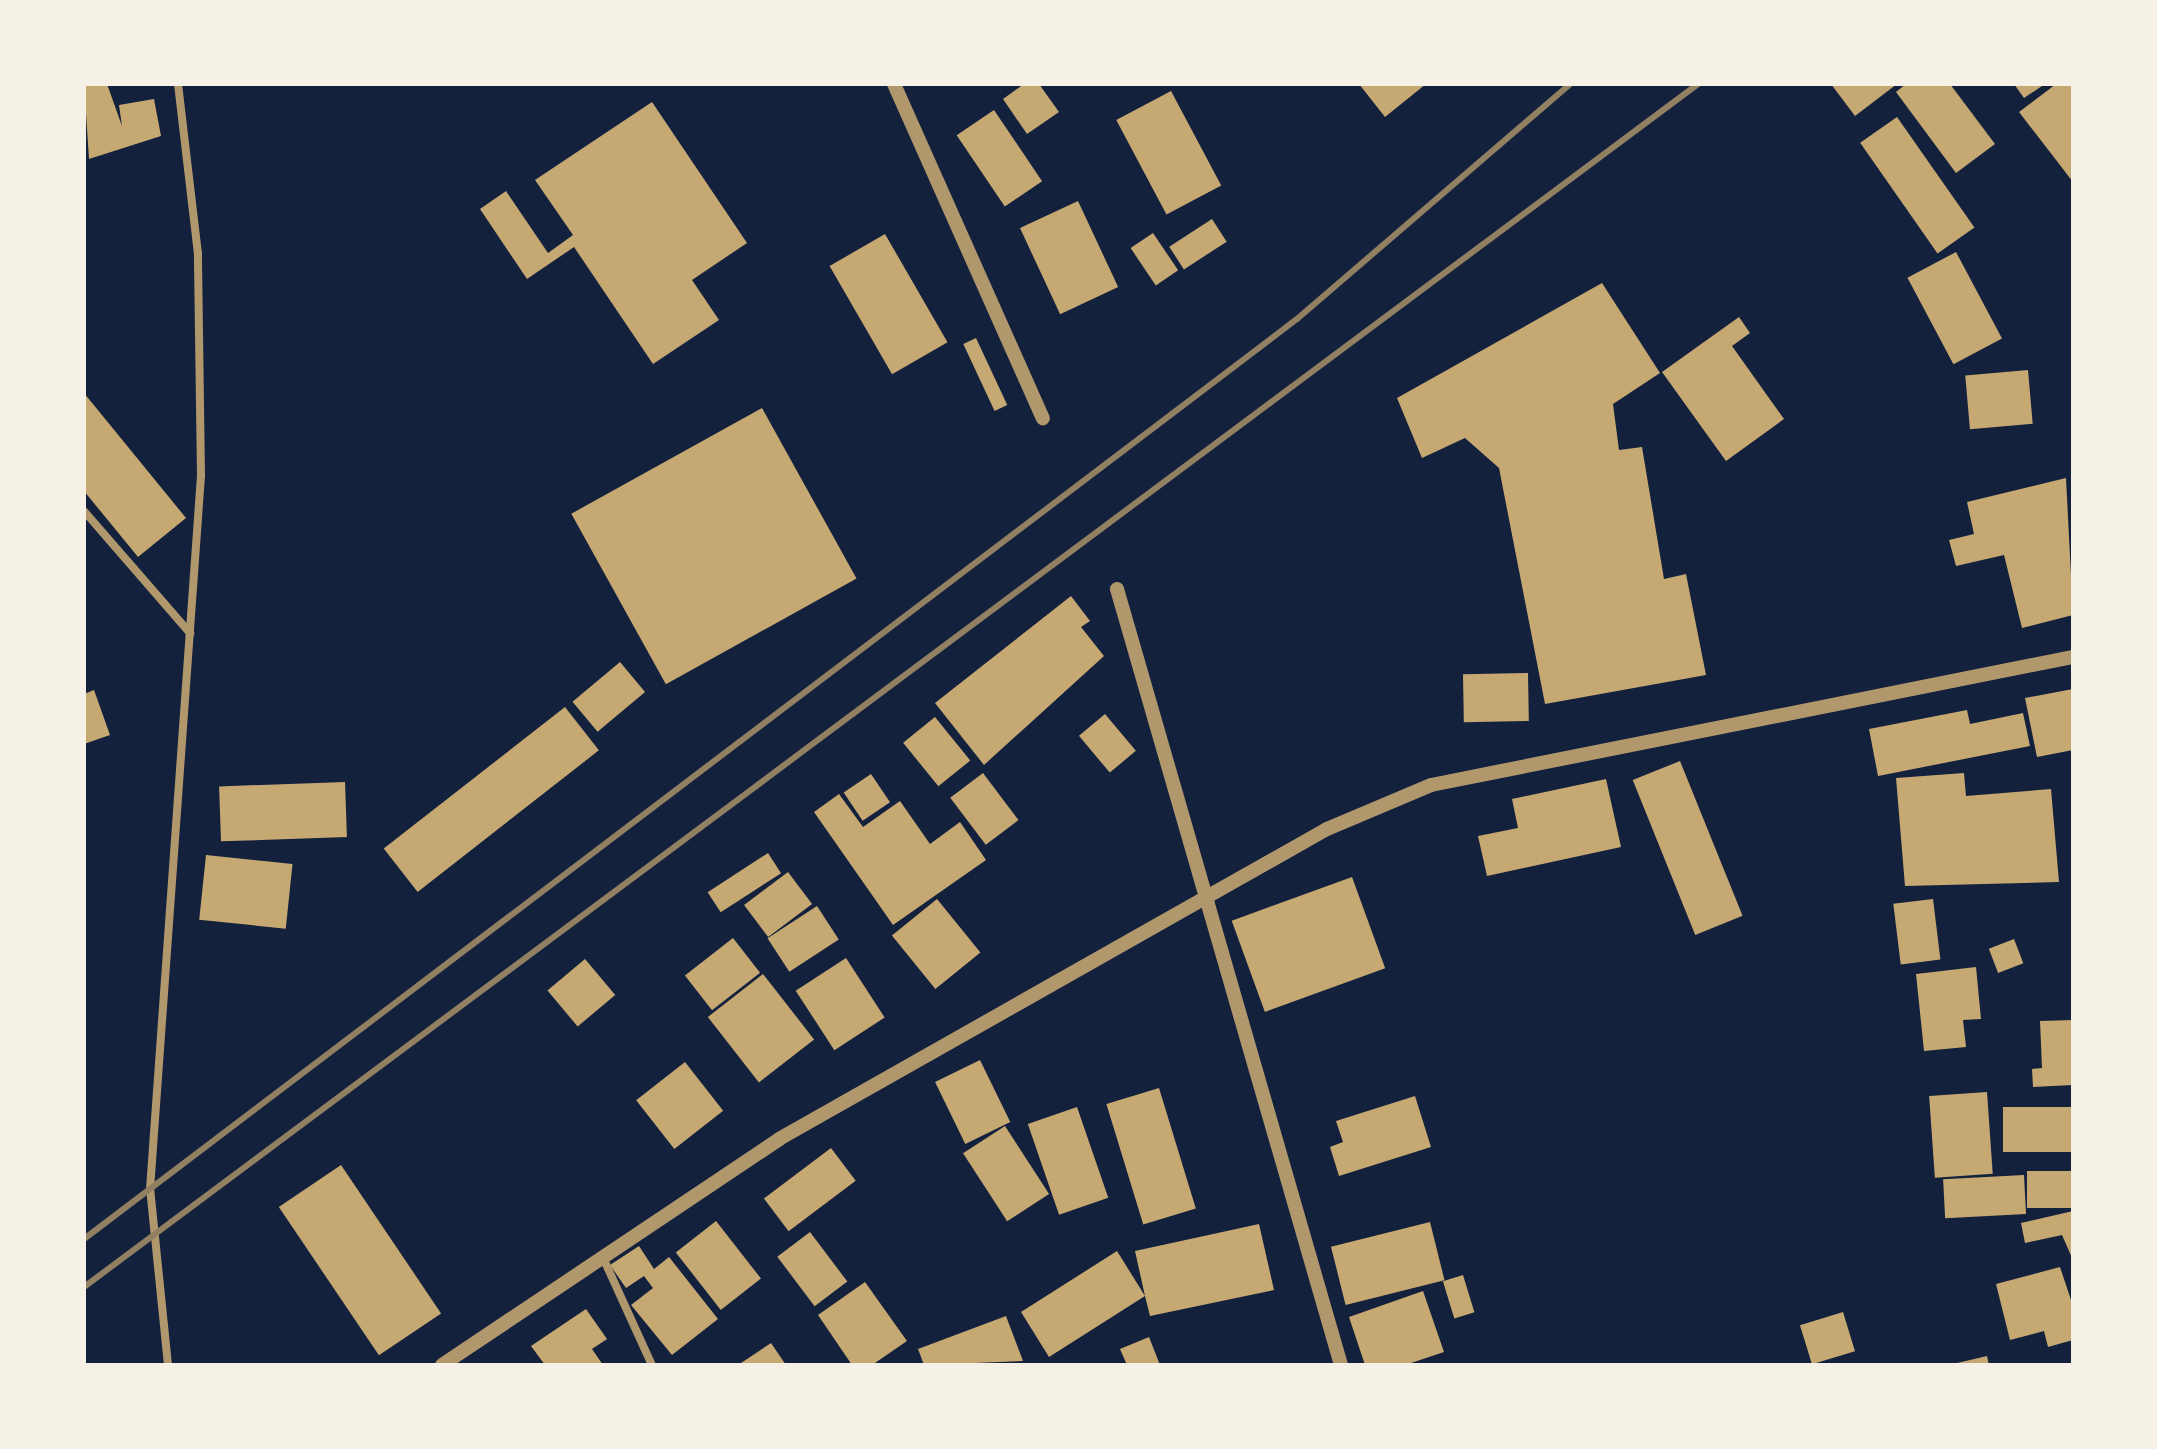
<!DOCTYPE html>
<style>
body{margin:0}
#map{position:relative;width:2157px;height:1449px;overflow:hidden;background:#14213d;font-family:"PT Sans Narrow",sans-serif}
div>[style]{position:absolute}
.building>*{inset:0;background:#c6a872;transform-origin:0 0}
.minor>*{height:8px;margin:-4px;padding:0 4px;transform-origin:4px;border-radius:4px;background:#b1986c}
.tertiary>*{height:14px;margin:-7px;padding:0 7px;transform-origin:7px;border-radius:7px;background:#b1986c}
.rail>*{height:6px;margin:-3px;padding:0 3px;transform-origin:3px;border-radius:3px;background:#918062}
span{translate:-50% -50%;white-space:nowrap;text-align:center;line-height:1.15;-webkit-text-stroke:6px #f6f1e7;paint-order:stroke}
.frame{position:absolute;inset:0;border:86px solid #f6f1e7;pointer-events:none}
</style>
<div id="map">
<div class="building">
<i style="clip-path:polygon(84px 84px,107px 84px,122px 126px,119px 105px,154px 99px,161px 136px,89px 159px)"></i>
<i style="clip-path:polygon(1024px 84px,1039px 84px,1059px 112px,1027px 134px,1003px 99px)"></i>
<i style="clip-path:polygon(1359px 84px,1426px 84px,1385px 117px)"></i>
<i style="clip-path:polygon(1831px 84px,1897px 84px,1855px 116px)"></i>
<i style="clip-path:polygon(1906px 84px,1950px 84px,1995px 144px,1956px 173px,1896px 92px)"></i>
<i style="clip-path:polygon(2014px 84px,2045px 84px,2024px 98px)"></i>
<i style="clip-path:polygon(2056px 84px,2073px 84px,2073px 182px,2019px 112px)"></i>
<i style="left:1171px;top:91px;width:107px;height:62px;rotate:62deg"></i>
<i style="clip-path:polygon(652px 102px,747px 243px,692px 280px,719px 320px,653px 364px,574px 247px,527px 279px,480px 209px,506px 191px,548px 253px,573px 235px,535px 180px)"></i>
<i style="left:994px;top:110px;width:86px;height:45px;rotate:56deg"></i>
<i style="left:1897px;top:117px;width:135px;height:45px;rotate:55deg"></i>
<i style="left:1078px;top:201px;width:95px;height:64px;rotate:65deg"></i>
<i style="left:1212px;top:219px;width:27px;height:51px;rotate:57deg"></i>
<i style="left:1153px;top:233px;width:45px;height:27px;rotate:56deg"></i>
<i style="left:885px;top:234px;width:125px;height:64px;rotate:60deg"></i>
<i style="left:1956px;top:252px;width:98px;height:55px;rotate:62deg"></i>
<i style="clip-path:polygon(1602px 283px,1660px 373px,1613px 404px,1619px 450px,1642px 447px,1664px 579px,1686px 574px,1706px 675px,1545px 704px,1499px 468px,1465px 438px,1422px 458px,1397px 398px)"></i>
<i style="clip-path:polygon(1739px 317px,1750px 333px,1732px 346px,1784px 419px,1726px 461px,1662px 372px)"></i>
<i style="left:976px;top:338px;width:74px;height:14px;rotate:65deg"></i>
<i style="left:2028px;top:370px;width:54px;height:63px;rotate:85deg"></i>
<i style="clip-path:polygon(84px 393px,186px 518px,138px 557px,84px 491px)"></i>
<i style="left:762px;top:408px;width:195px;height:218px;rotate:61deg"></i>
<i style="clip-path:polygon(2066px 478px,2073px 615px,2022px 628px,2004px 555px,1956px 566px,1949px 540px,1974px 534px,1967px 502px)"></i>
<i style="clip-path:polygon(1071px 596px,1090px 621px,1081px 627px,1104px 656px,984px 765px,935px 703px)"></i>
<i style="left:620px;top:662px;width:39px;height:62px;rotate:50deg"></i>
<i style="left:1528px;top:673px;width:48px;height:65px;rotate:89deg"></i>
<i style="clip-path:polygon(2073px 689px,2073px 750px,2037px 757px,2025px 698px)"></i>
<i style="clip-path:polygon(94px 690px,110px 735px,84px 744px,84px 694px)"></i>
<i style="left:565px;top:707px;width:55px;height:230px;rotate:52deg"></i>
<i style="clip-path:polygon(1967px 710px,1970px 724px,2023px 713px,2030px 746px,1878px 776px,1869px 729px)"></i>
<i style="left:1105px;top:714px;width:48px;height:34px;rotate:50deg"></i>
<i style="left:935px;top:717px;width:56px;height:41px;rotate:51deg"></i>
<i style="left:1680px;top:761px;width:167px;height:51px;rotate:68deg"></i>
<i style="left:983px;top:773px;width:59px;height:41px;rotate:53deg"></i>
<i style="clip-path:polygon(1964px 773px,1966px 796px,2051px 789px,2059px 882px,1905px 886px,1896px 778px)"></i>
<i style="left:871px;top:774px;width:34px;height:33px;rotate:56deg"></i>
<i style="clip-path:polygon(1606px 779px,1621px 847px,1487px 876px,1478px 836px,1518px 828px,1512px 799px)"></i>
<i style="left:345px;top:782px;width:55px;height:126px;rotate:88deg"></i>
<i style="clip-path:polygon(839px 794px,863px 827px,900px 801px,930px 844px,960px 822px,986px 860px,893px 925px,814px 812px)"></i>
<i style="left:768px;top:853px;width:24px;height:72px;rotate:57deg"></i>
<i style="left:206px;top:855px;width:87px;height:65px;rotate:6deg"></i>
<i style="left:788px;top:872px;width:40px;height:55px;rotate:53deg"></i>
<i style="left:1352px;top:877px;width:97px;height:128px;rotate:70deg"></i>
<i style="left:937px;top:899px;width:69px;height:58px;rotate:51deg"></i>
<i style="left:1933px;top:899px;width:61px;height:40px;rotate:83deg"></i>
<i style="left:817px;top:906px;width:40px;height:59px;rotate:57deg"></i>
<i style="left:733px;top:938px;width:44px;height:61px;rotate:52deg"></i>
<i style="left:2014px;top:939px;width:26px;height:27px;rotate:69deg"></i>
<i style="left:846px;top:958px;width:71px;height:60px;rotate:57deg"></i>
<i style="left:585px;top:959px;width:47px;height:49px;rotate:50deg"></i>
<i style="clip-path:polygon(1976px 967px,1981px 1019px,1963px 1020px,1966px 1047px,1924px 1051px,1916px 974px)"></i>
<i style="left:763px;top:974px;width:83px;height:70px;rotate:52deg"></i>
<i style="clip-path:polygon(2073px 1020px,2073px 1085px,2033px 1087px,2032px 1069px,2042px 1068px,2040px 1021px)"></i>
<i style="left:980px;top:1060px;width:69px;height:50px;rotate:64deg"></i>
<i style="left:685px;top:1062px;width:62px;height:62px;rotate:52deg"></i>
<i style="left:1159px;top:1088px;width:126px;height:55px;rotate:73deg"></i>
<i style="left:1987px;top:1092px;width:82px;height:58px;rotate:86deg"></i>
<i style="clip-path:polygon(1415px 1096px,1431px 1147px,1339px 1176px,1330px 1147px,1343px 1142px,1336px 1121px)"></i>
<i style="left:1077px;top:1107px;width:96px;height:52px;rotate:71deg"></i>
<i style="left:2073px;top:1107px;width:45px;height:70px;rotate:90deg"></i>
<i style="left:1005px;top:1126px;width:81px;height:50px;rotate:57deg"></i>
<i style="left:831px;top:1148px;width:41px;height:84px;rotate:53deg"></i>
<i style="left:341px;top:1165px;width:179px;height:75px;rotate:56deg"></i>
<i style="left:2073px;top:1171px;width:37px;height:46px;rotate:90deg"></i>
<i style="left:2024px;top:1175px;width:39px;height:81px;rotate:87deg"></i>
<i style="clip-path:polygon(2073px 1211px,2073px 1260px,2062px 1235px,2025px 1243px,2021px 1223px)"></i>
<i style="left:716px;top:1221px;width:73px;height:51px;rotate:52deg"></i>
<i style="left:1430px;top:1222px;width:60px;height:102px;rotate:76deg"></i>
<i style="clip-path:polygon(1259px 1224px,1274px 1290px,1150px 1316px,1145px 1296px,1049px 1357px,1021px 1312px,1117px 1251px,1145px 1296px,1135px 1251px)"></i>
<i style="left:810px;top:1232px;width:62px;height:41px;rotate:53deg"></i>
<i style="clip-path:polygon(639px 1246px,654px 1269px,669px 1257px,718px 1319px,672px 1355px,631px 1305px,653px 1288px,644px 1276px,626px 1288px,610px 1265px)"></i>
<i style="clip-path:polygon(2060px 1267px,2073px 1306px,2073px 1340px,2048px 1347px,2044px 1331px,2010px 1340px,1996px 1284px)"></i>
<i style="left:1463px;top:1275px;width:39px;height:21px;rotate:73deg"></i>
<i style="clip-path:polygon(865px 1282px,907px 1341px,872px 1365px,852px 1365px,818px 1315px)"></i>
<i style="clip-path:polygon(1423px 1291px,1444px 1352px,1405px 1365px,1365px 1365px,1349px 1317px)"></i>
<i style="clip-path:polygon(586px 1309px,607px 1339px,592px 1349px,603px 1365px,545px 1365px,531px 1346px)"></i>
<i style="left:1843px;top:1312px;width:41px;height:45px;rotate:73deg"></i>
<i style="clip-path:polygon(1006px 1316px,1023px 1361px,924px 1365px,918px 1349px)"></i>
<i style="clip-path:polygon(1149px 1337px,1160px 1365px,1127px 1365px,1120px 1349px)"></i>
<i style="clip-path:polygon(771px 1343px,786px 1365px,738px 1365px)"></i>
<i style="clip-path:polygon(1987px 1356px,1989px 1365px,1953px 1365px,1953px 1364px)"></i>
</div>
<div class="minor">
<i style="left:84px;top:511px;width:162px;rotate:49deg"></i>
<i style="left:605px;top:1262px;width:113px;rotate:65.5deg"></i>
<i style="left:168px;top:1365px;width:177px;rotate:-95.8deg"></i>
<i style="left:150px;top:1189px;width:715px;rotate:-85.91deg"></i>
<i style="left:201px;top:476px;width:222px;rotate:-90.8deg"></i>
<i style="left:198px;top:254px;width:171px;rotate:-96.7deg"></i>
</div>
<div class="tertiary">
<i style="left:894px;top:84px;width:366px;rotate:66deg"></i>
<i style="left:1117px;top:589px;width:808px;rotate:73.9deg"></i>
<i style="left:442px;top:1365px;width:406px;rotate:-33.8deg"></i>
<i style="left:779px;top:1139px;width:630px;rotate:-29.5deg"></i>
<i style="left:1327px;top:829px;width:113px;rotate:-22.9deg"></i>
<i style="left:1431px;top:785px;width:655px;rotate:-11.28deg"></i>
</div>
<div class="rail">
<i style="left:84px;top:1239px;width:1522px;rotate:-37.18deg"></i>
<i style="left:1297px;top:319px;width:360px;rotate:-40.7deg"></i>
<i style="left:84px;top:1287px;width:2013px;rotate:-36.7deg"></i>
</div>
<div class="frame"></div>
</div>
